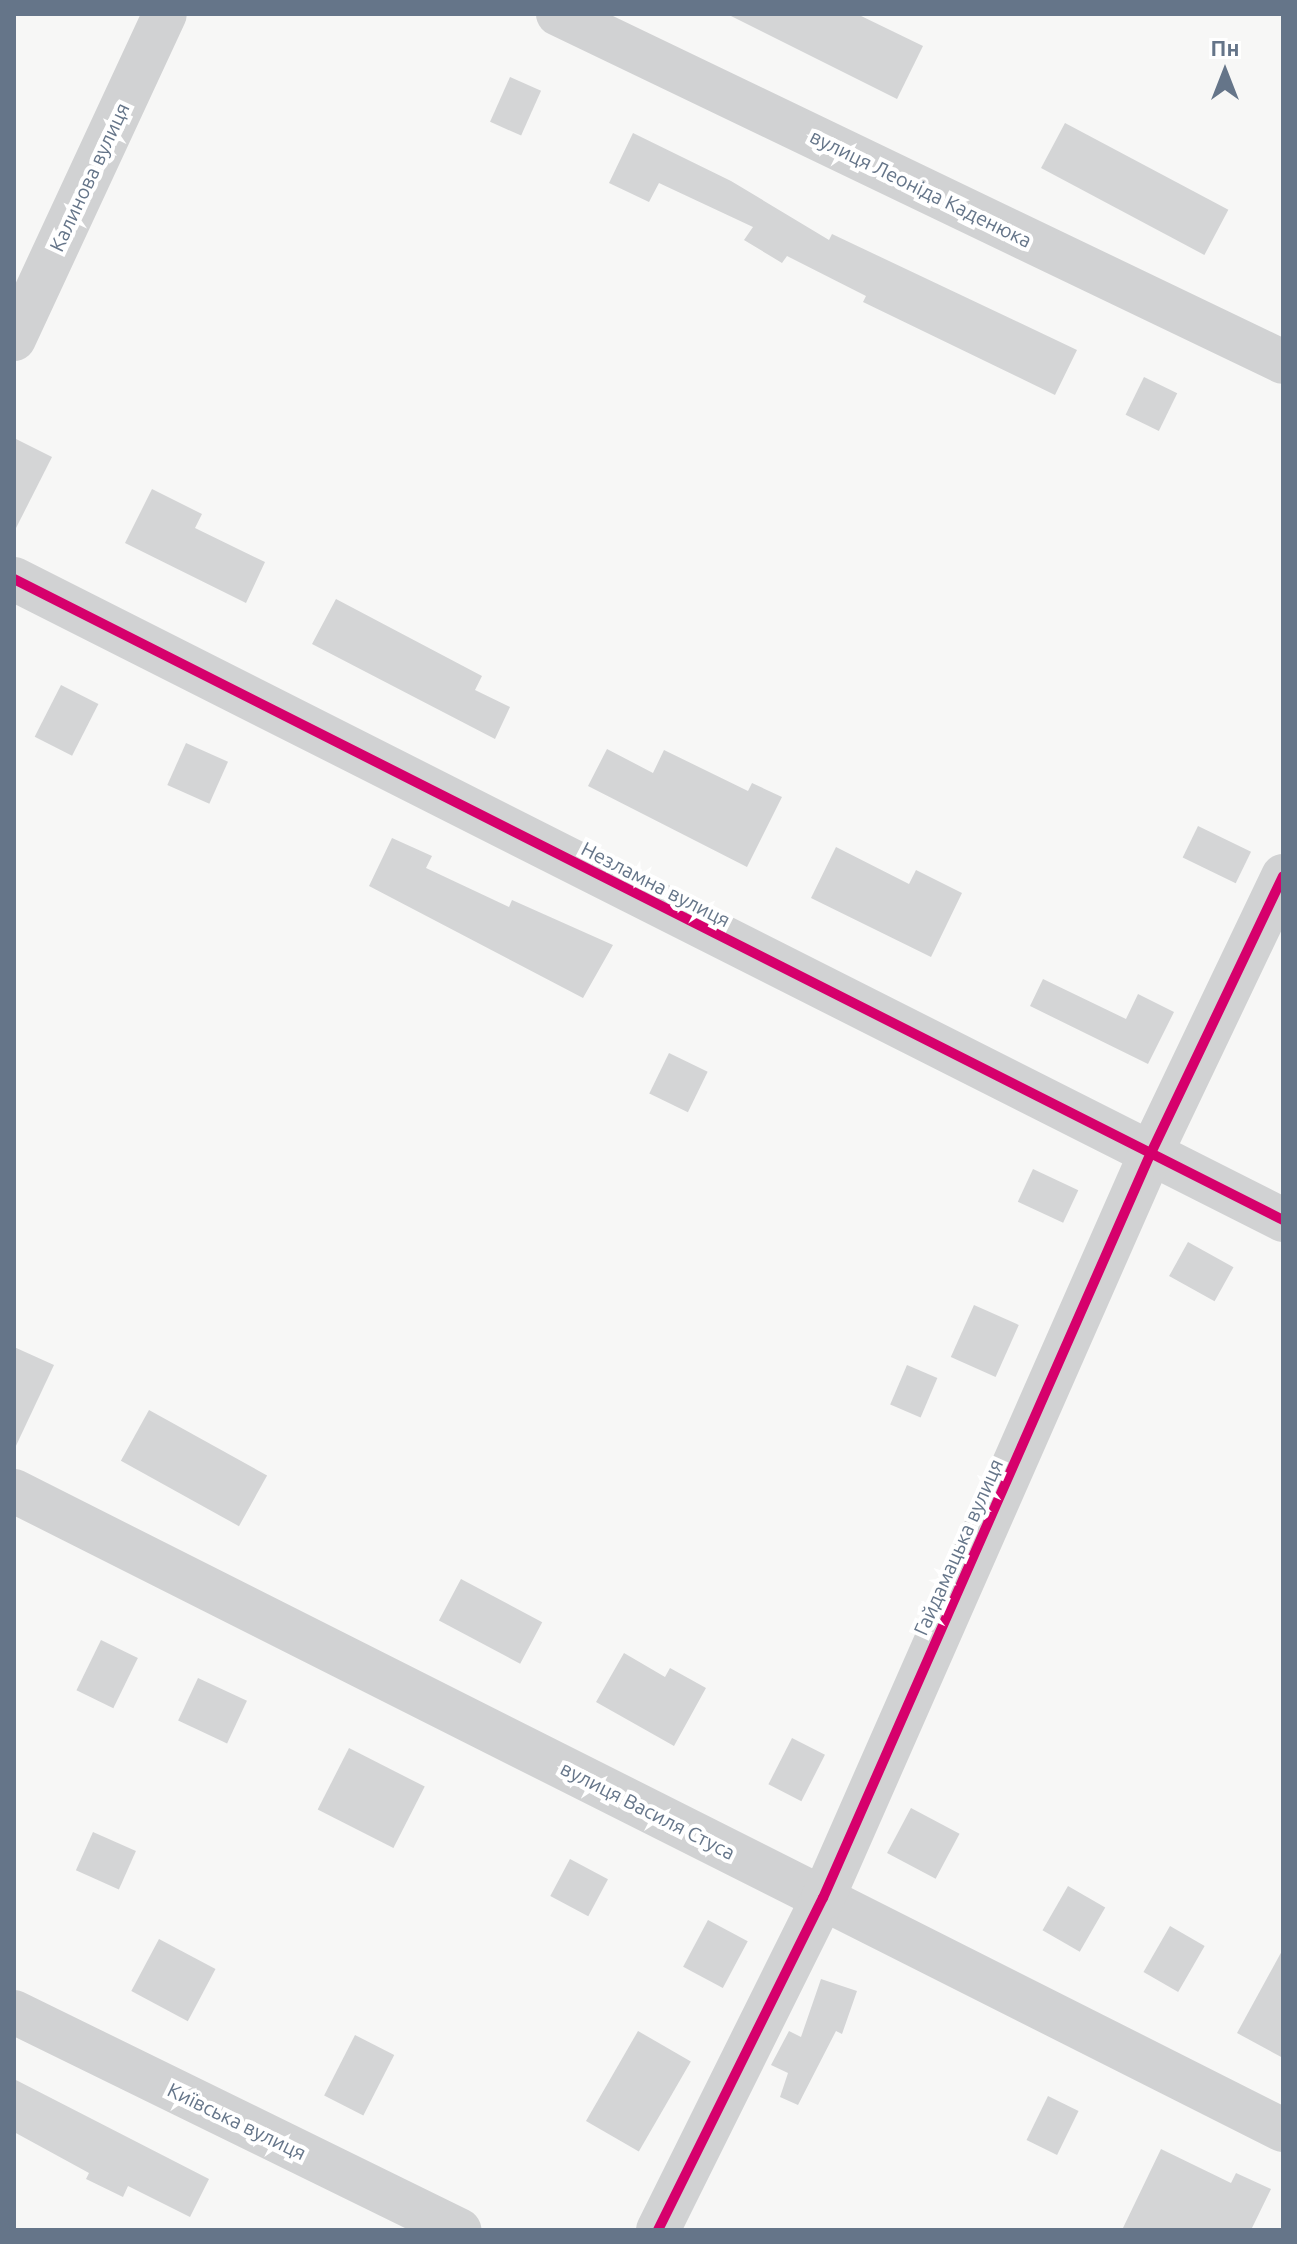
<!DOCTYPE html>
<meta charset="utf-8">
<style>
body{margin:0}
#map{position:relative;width:1297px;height:2244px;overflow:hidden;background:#f7f7f6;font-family:Ubuntu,sans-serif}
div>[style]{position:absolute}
.building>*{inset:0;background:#d4d5d6;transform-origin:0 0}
.minor>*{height:44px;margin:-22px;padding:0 22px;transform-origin:22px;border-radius:22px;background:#d1d2d3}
.cycleway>*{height:10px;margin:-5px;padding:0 5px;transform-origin:5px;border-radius:5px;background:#d6006c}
span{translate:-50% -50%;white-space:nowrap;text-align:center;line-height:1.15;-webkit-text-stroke:8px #fff;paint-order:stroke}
.street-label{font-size:20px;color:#657589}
.frame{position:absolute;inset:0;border:16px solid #657589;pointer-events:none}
.north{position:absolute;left:1185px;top:32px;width:80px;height:80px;-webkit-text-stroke:6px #fff;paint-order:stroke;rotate:0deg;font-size:22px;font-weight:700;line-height:32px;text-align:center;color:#657589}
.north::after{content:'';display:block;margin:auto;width:28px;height:36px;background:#657589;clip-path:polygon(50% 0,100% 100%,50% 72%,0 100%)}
</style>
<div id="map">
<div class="building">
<i style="clip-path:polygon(727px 14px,857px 14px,923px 46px,897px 99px)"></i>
<i style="left:510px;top:77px;width:34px;height:49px;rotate:24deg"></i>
<i style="left:1065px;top:123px;width:185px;height:51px;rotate:28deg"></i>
<i style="clip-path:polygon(633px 133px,731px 181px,829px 240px,832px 234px,1077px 350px,1055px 395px,863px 302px,866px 296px,787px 256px,782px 263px,744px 240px,753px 227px,659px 183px,649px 202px,609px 183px)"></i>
<i style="left:1144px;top:377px;width:37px;height:42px;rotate:26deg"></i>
<i style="clip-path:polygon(14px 438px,52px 457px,14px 532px)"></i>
<i style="clip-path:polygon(152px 489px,202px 514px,195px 528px,265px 562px,246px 603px,125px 543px)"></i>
<i style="clip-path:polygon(336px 599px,482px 676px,475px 690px,510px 707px,495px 739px,312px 644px)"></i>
<i style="left:61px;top:685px;width:42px;height:58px;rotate:27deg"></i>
<i style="left:186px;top:743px;width:46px;height:46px;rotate:24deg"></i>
<i style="clip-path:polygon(607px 749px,653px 773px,664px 750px,748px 791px,752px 783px,782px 797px,747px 867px,588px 786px)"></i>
<i style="left:1198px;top:826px;width:59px;height:35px;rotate:26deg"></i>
<i style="clip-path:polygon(392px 838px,432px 856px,426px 868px,509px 907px,512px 900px,613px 945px,583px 998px,369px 886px)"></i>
<i style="clip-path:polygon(836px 847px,909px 884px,916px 870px,962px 893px,931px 957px,811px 898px)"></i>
<i style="clip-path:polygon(1043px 979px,1126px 1019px,1138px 994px,1174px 1012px,1148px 1064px,1030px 1006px)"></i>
<i style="left:669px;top:1053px;width:43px;height:45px;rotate:26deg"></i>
<i style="left:1033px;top:1169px;width:50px;height:36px;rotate:25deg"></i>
<i style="left:1188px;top:1242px;width:52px;height:39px;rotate:29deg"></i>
<i style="left:974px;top:1305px;width:49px;height:57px;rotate:24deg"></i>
<i style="clip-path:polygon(14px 1347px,54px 1365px,14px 1450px)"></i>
<i style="left:907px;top:1365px;width:33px;height:43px;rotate:23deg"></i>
<i style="left:149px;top:1410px;width:135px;height:58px;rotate:29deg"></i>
<i style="left:461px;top:1579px;width:92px;height:47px;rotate:28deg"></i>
<i style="left:101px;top:1640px;width:41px;height:56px;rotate:26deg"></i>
<i style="clip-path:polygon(624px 1653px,665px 1677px,670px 1668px,706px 1688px,674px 1746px,596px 1702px)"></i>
<i style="left:198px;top:1678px;width:54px;height:47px;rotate:25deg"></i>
<i style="left:792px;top:1738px;width:37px;height:52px;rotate:27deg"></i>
<i style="left:349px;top:1748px;width:85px;height:69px;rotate:27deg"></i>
<i style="left:911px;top:1808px;width:55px;height:51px;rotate:28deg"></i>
<i style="left:93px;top:1832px;width:47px;height:42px;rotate:24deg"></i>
<i style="left:570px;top:1859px;width:43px;height:42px;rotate:28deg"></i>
<i style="left:1068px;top:1886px;width:43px;height:51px;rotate:30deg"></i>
<i style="left:708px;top:1920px;width:45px;height:53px;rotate:28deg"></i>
<i style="left:1170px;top:1926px;width:40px;height:53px;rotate:30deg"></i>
<i style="left:159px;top:1939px;width:64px;height:59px;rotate:28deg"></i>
<i style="clip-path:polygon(1283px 1949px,1283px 2058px,1237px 2033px)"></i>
<i style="clip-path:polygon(821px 1979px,857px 1991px,842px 2034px,836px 2031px,798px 2105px,780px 2097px,788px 2073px,771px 2065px,789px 2031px,801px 2037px)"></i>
<i style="left:638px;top:2031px;width:61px;height:104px;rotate:30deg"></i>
<i style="left:355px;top:2035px;width:44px;height:68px;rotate:27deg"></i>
<i style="clip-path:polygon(14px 2079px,209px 2179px,190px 2217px,128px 2186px,123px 2197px,86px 2179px,89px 2173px,14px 2132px)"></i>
<i style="left:1048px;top:2096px;width:34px;height:49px;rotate:26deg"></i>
<i style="clip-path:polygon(1161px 2149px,1231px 2183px,1236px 2173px,1271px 2189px,1251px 2230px,1122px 2230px)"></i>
</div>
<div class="minor">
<i style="left:558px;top:14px;width:804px;rotate:25.64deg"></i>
<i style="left:14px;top:339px;width:358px;rotate:-65.1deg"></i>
<i style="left:14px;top:579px;width:1422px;rotate:26.8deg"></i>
<i style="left:14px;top:1491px;width:1421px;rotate:26.73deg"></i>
<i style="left:14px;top:2012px;width:496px;rotate:26.1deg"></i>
<i style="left:658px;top:2230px;width:371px;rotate:-63.6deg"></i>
<i style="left:823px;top:1898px;width:812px;rotate:-66.25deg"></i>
<i style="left:1150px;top:1155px;width:309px;rotate:-64.5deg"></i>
</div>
<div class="cycleway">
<i style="left:14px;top:579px;width:1422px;rotate:26.8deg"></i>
<i style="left:658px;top:2230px;width:371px;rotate:-63.6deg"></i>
<i style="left:823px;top:1898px;width:812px;rotate:-66.25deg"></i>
<i style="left:1150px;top:1155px;width:309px;rotate:-64.5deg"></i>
</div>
<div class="street-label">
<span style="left:89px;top:177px;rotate:-65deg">Калинова вулиця</span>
<span style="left:921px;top:188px;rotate:26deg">вулиця Леоніда Каденюка</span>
<span style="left:656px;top:884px;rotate:27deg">Незламна вулиця</span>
<span style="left:958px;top:1547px;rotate:-66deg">Гайдамацька вулиця</span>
<span style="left:648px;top:1810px;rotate:27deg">вулиця Василя Стуса</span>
<span style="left:237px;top:2121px;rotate:26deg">Київська вулиця</span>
</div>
<div class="frame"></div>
<div class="north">Пн</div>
</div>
